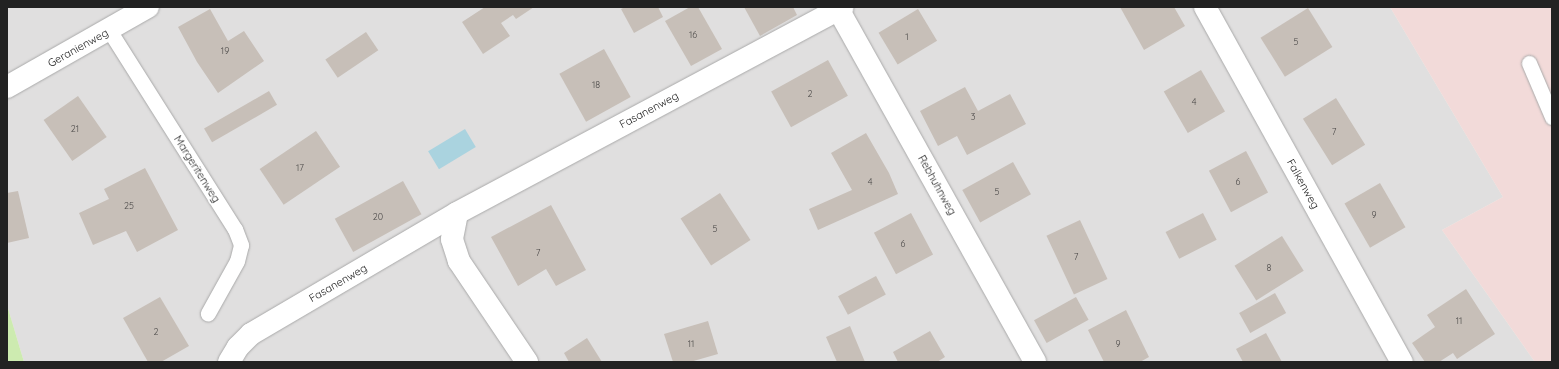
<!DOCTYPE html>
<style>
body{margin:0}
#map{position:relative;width:1559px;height:369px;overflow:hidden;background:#f2efe9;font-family:Quicksand,sans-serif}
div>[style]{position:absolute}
.residential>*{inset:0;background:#e0dfdf}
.commercial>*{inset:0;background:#f2dad9}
.grass>*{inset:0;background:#cdebb0}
.water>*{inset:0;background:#aad3df;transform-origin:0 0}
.building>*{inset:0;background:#c7bfb8;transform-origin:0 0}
.roads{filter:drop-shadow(0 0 1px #a9a9a9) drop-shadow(0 0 1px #a9a9a9)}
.lane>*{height:15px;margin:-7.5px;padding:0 7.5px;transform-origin:7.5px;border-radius:7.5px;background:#fff}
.street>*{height:22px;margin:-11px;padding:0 11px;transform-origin:11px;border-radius:11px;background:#fff}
span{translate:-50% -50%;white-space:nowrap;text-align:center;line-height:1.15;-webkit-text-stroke:3.5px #fff;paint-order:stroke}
.number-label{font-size:9px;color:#4b4948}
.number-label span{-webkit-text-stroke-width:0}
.street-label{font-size:11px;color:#222}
.frame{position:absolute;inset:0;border:8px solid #222;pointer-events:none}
</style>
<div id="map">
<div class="residential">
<i style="clip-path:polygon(7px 7px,1390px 7px,1503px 197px,1442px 230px,1535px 362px,24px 362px,7px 305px)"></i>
</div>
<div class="commercial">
<i style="clip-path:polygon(1390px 7px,1552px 7px,1552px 362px,1535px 362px,1442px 230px,1503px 197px)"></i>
</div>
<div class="grass">
<i style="clip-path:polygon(7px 305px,24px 362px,7px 362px)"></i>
</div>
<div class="water">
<i style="left:465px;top:129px;width:21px;height:43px;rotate:59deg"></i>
</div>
<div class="building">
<i style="clip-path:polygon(485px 7px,534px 7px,516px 19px,513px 15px,501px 23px,510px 36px,483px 54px,462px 22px)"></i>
<i style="clip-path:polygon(625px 7px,658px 7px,663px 17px,634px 33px,621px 9px)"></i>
<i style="clip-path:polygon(690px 7px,698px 7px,722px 49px,691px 66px,665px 21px)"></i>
<i style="clip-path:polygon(744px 7px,793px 7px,797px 15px,760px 36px)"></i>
<i style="clip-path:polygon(1120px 7px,1174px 7px,1185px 26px,1144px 50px)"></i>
<i style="left:1308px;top:8px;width:46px;height:56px;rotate:58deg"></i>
<i style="clip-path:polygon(210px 9px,228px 41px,244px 31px,264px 61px,218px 93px,197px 62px,178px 27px)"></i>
<i style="left:918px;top:9px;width:37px;height:46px;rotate:59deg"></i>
<i style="left:366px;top:32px;width:22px;height:49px;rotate:56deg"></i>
<i style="left:604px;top:49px;width:55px;height:51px;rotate:61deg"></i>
<i style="left:828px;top:60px;width:41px;height:65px;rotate:61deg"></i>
<i style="left:1201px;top:70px;width:48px;height:43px;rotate:60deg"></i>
<i style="clip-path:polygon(965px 87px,978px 111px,1010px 94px,1026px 124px,967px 155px,957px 136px,938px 146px,920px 111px)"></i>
<i style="left:269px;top:91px;width:16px;height:75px;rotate:60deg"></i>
<i style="left:78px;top:96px;width:50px;height:42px;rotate:55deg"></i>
<i style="left:1336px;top:98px;width:55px;height:39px;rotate:58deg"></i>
<i style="left:316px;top:131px;width:43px;height:68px;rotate:56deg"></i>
<i style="clip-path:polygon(866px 133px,889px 173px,898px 194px,818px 230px,809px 209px,852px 190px,831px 153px)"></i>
<i style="left:1246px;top:151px;width:47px;height:42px;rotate:62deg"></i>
<i style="left:1013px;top:162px;width:37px;height:58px;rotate:61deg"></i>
<i style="clip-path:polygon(145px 168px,178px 230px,137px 252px,126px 231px,93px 245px,79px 213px,109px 199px,104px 189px)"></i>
<i style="left:403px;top:181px;width:38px;height:78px;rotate:61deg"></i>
<i style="left:1380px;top:183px;width:51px;height:41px;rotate:60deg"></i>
<i style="clip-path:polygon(18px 191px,29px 238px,7px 243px,7px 193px)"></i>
<i style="left:720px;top:193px;width:56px;height:47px;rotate:57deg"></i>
<i style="clip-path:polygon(551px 205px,586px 270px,556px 286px,546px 269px,518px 286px,491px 237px)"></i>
<i style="left:911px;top:213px;width:47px;height:42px;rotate:62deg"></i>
<i style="left:1203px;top:213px;width:30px;height:42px;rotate:63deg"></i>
<i style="left:1080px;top:220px;width:65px;height:37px;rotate:65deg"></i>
<i style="left:1282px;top:236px;width:41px;height:56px;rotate:58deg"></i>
<i style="left:876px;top:276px;width:21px;height:43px;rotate:62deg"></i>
<i style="clip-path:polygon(1466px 289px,1495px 334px,1457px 359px,1453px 353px,1439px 362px,1425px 362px,1412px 343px,1435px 327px,1427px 315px)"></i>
<i style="left:1275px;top:293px;width:23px;height:41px;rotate:61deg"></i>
<i style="clip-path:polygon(160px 297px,189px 346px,161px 362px,148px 362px,123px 318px)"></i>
<i style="left:1076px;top:297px;width:26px;height:48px;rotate:61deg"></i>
<i style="clip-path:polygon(1126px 310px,1149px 357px,1140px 362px,1104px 362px,1088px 330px)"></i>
<i style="clip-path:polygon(708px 321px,718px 354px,690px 362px,673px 362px,664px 334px)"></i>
<i style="clip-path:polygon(850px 326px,865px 362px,837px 362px,826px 337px)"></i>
<i style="clip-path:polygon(930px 331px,945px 357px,937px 362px,898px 362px,893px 352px)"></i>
<i style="clip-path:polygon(1266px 333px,1282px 362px,1243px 362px,1236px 349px)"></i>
<i style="clip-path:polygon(587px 338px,602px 362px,569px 362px,564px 353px)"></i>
</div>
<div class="roads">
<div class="lane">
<i style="left:109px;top:30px;width:236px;rotate:57.7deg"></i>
<i style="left:235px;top:229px;width:17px;rotate:69deg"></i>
<i style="left:241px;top:245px;width:16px;rotate:104deg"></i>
<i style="left:237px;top:261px;width:60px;rotate:119.1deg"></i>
<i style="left:1529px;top:63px;width:59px;rotate:66.9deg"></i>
</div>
<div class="street">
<i style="left:1205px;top:7px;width:406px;rotate:61deg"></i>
<i style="left:838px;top:9px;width:404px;rotate:60.8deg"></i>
<i style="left:7px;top:87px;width:162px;rotate:-29.6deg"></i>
<i style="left:229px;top:362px;width:17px;rotate:-59deg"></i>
<i style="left:238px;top:347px;width:18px;rotate:-45deg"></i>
<i style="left:251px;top:334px;width:239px;rotate:-30.4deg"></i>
<i style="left:527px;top:362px;width:122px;rotate:-124deg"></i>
<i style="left:459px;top:261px;width:23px;rotate:-108deg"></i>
<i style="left:452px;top:239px;width:26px;rotate:-79deg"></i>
<i style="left:457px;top:213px;width:437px;rotate:-28.1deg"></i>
</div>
</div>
<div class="number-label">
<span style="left:693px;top:35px">16</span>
<span style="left:907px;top:37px">1</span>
<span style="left:1296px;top:42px">5</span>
<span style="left:225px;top:51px">19</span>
<span style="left:596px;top:85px">18</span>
<span style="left:810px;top:94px">2</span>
<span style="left:1194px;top:102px">4</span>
<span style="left:973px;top:117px">3</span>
<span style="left:75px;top:129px">21</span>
<span style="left:1334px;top:132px">7</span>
<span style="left:300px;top:168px">17</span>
<span style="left:870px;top:182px">4</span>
<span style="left:1238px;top:182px">6</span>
<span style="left:997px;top:192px">5</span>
<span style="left:129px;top:206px">25</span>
<span style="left:1374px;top:215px">9</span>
<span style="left:378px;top:217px">20</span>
<span style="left:715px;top:229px">5</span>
<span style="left:903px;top:244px">6</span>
<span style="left:538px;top:253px">7</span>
<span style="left:1076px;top:257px">7</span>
<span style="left:1269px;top:268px">8</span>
<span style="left:1459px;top:321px">11</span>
<span style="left:156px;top:332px">2</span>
<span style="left:691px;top:344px">11</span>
<span style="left:1118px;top:344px">9</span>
</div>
<div class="street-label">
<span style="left:78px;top:48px;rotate:-29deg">Geranienweg</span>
<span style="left:649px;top:110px;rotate:-28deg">Fasanenweg</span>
<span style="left:197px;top:169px;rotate:58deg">Margeritenweg</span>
<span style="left:1303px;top:184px;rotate:61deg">Falkenweg</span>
<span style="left:937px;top:185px;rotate:61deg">Rebhuhnweg</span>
<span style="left:338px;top:283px;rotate:-30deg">Fasanenweg</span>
</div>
<div class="frame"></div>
</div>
